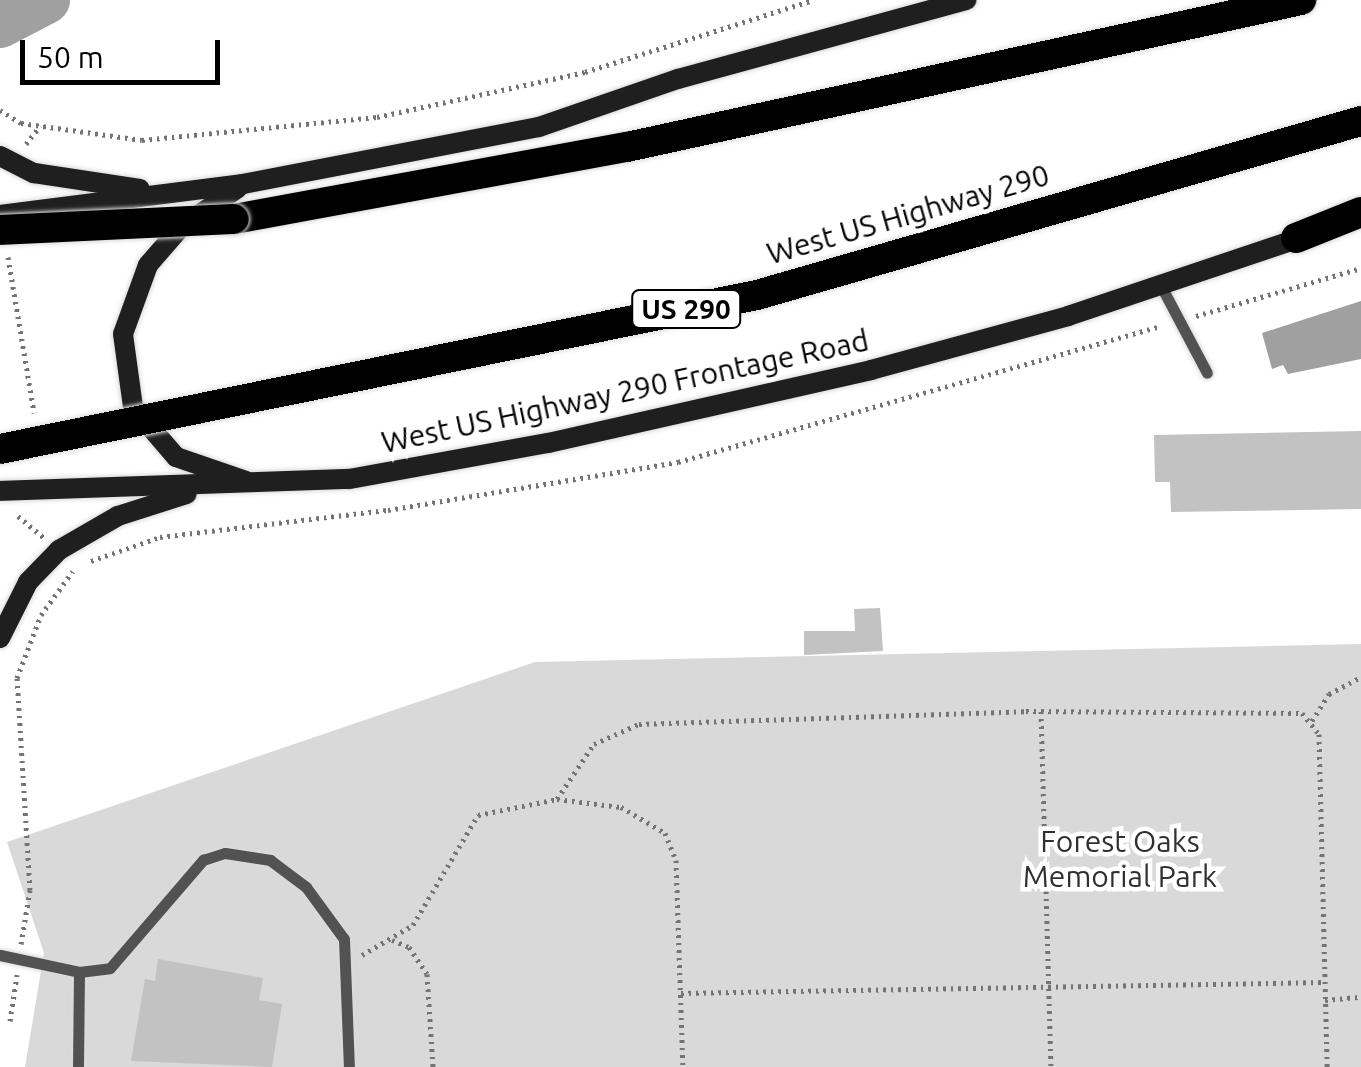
<!DOCTYPE html>
<style>
body{margin:0}
#map{position:relative;width:1361px;height:1067px;overflow:hidden;background:#fff;font-family:Ubuntu,sans-serif}
div>[style]{position:absolute}
.green>*{inset:0;background:#d9d9d9}
.water>*{inset:0;background:#a0a0a0}
.river>*{height:48px;margin:-24px;padding:0 24px;transform-origin:24px;border-radius:24px;background:#a0a0a0}
.building>*{inset:0;background:#c2c2c2}
.path>*{height:5px;margin-top:-2.5px;transform-origin:0;background:repeating-linear-gradient(90deg,#747474 0 2.5px,transparent 0 7.5px)}
.roads{filter:drop-shadow(0 0 2px #dbdbdb) drop-shadow(0 0 2px #dbdbdb)}
.lane>*{height:11px;margin:-5.5px;padding:0 5.5px;transform-origin:5.5px;border-radius:5.5px;background:#525252}
.secondary>*{height:20px;margin:-10px;padding:0 10px;transform-origin:10px;border-radius:10px;background:#1f1f1f}
.highway>*{height:30px;margin:-15px;padding:0 15px;transform-origin:15px;border-radius:15px;background:#000}
.bridges{filter:drop-shadow(0 0 2px #dbdbdb) drop-shadow(0 0 2px #dbdbdb)}
.highway-bridge>*{height:30px;margin:-15px;padding:0 15px;transform-origin:15px;border-radius:15px;background:#000}
span{translate:-50% -50%;white-space:nowrap;text-align:center;line-height:1.15;-webkit-text-stroke:9px #fff;paint-order:stroke}
.shield-label span{padding:2px 8px;background:#fff;border:2px solid;border-radius:8px;-webkit-text-stroke-width:0}
.shield-label{font-size:28px;color:#000;font-weight:700}
.street-label{font-size:30px;color:#000}
.park-label{font-size:30px;color:#303030}
.scale{position:absolute;left:20px;top:40px;width:200px;height:45px;box-sizing:border-box;border:5px solid #000;border-top:0;padding-left:12px;font-size:30px;line-height:35px;white-space:nowrap;color:#000;-webkit-text-stroke:8px #fff;paint-order:stroke}
</style>
<div id="map">
<div class="green">
<i style="clip-path:polygon(1361px 644px,1361px 1067px,25px 1067px,44px 953px,7px 842px,535px 662px)"></i>
</div>
<div class="water">
<i style="clip-path:polygon(1361px 301px,1361px 359px,1288px 374px,1283px 365px,1272px 369px,1262px 333px)"></i>
</div>
<div class="river">
<i style="left:0;top:24px;width:52px;rotate:-27.6deg"></i>
</div>
<div class="building">
<i style="clip-path:polygon(1361px 431px,1361px 509px,1171px 512px,1170px 482px,1155px 482px,1154px 435px)"></i>
<i style="clip-path:polygon(880px 608px,883px 651px,804px 655px,804px 631px,855px 631px,854px 609px)"></i>
<i style="clip-path:polygon(158px 959px,263px 978px,259px 1000px,282px 1004px,272px 1067px,131px 1061px,145px 979px,155px 981px)"></i>
</div>
<div class="path">
<i style="left:0;top:110px;width:25px;rotate:32deg"></i>
<i style="left:21px;top:123px;width:122px;rotate:8deg"></i>
<i style="left:142px;top:140px;width:236px;rotate:-5.6deg"></i>
<i style="left:377px;top:117px;width:213px;rotate:-12.2deg"></i>
<i style="left:585px;top:72px;width:240px;rotate:-17.5deg"></i>
<i style="left:26px;top:144px;width:23px;rotate:-52deg"></i>
<i style="left:8px;top:257px;width:158px;rotate:80.5deg"></i>
<i style="left:1196px;top:316px;width:172px;rotate:-16.2deg"></i>
<i style="left:18px;top:516px;width:33px;rotate:40deg"></i>
<i style="left:91px;top:561px;width:73px;rotate:-19.2deg"></i>
<i style="left:160px;top:537px;width:230px;rotate:-6.8deg"></i>
<i style="left:388px;top:510px;width:294px;rotate:-9.4deg"></i>
<i style="left:678px;top:462px;width:502px;rotate:-15.73deg"></i>
<i style="left:1041px;top:711px;width:356px;rotate:88.4deg"></i>
<i style="left:1312px;top:721px;width:32px;rotate:-58deg"></i>
<i style="left:1329px;top:694px;width:36px;rotate:-28deg"></i>
<i style="left:557px;top:799px;width:66px;rotate:-56.1deg"></i>
<i style="left:594px;top:744px;width:49px;rotate:-24deg"></i>
<i style="left:639px;top:724px;width:387px;rotate:-1.9deg"></i>
<i style="left:1026px;top:711px;width:276px;rotate:0.4deg"></i>
<i style="left:1302px;top:713px;width:27px;rotate:51deg"></i>
<i style="left:1319px;top:734px;width:333px;rotate:88.6deg"></i>
<i style="left:392px;top:940px;width:18px;rotate:22deg"></i>
<i style="left:409px;top:947px;width:32px;rotate:56deg"></i>
<i style="left:427px;top:974px;width:93px;rotate:86.3deg"></i>
<i style="left:21px;top:944px;width:55px;rotate:-80.5deg"></i>
<i style="left:30px;top:890px;width:212px;rotate:-93.5deg"></i>
<i style="left:17px;top:678px;width:67px;rotate:-69.1deg"></i>
<i style="left:41px;top:615px;width:54px;rotate:-54deg"></i>
<i style="left:362px;top:955px;width:59px;rotate:-30.5deg"></i>
<i style="left:413px;top:925px;width:128px;rotate:-59.4deg"></i>
<i style="left:478px;top:815px;width:81px;rotate:-11.4deg"></i>
<i style="left:557px;top:799px;width:64px;rotate:7.1deg"></i>
<i style="left:621px;top:807px;width:51px;rotate:30.6deg"></i>
<i style="left:665px;top:833px;width:29px;rotate:68deg"></i>
<i style="left:676px;top:860px;width:207px;rotate:88.1deg"></i>
<i style="left:681px;top:993px;width:643px;rotate:-0.98deg"></i>
<i style="left:1325px;top:1000px;width:36px;rotate:-5deg"></i>
<i style="left:10px;top:1021px;width:47px;rotate:-81.3deg"></i>
</div>
<div class="roads">
<div class="lane">
<i style="left:1161px;top:286px;width:98px;rotate:62.1deg"></i>
<i style="left:0;top:955px;width:81px;rotate:12.1deg"></i>
<i style="left:79px;top:972px;width:31px;rotate:-7deg"></i>
<i style="left:110px;top:968px;width:143px;rotate:-49.3deg"></i>
<i style="left:203px;top:860px;width:23px;rotate:-18deg"></i>
<i style="left:225px;top:853px;width:46px;rotate:8.8deg"></i>
<i style="left:270px;top:860px;width:45px;rotate:36.9deg"></i>
<i style="left:306px;top:887px;width:64px;rotate:53.8deg"></i>
<i style="left:344px;top:939px;width:128px;rotate:87.8deg"></i>
<i style="left:78px;top:1067px;width:95px;rotate:-89.4deg"></i>
</div>
<div class="secondary">
<i style="left:0;top:156px;width:38px;rotate:27deg"></i>
<i style="left:34px;top:173px;width:107px;rotate:8.6deg"></i>
<i style="left:238px;top:188px;width:69px;rotate:145.6deg"></i>
<i style="left:181px;top:227px;width:50px;rotate:131deg"></i>
<i style="left:148px;top:265px;width:73px;rotate:109.9deg"></i>
<i style="left:123px;top:334px;width:74px;rotate:82.2deg"></i>
<i style="left:133px;top:407px;width:66px;rotate:49.3deg"></i>
<i style="left:176px;top:457px;width:74px;rotate:18.9deg"></i>
<i style="left:0;top:215px;width:245px;rotate:-7.3deg"></i>
<i style="left:243px;top:184px;width:301px;rotate:-10.9deg"></i>
<i style="left:539px;top:127px;width:147px;rotate:-19.1deg"></i>
<i style="left:678px;top:79px;width:299px;rotate:-15.3deg"></i>
<i style="left:0;top:491px;width:349px;rotate:-2deg"></i>
<i style="left:349px;top:479px;width:202px;rotate:-10.3deg"></i>
<i style="left:548px;top:443px;width:331px;rotate:-12.7deg"></i>
<i style="left:871px;top:370px;width:204px;rotate:-15.3deg"></i>
<i style="left:1068px;top:316px;width:251px;rotate:-18.6deg"></i>
<i style="left:0;top:638px;width:63px;rotate:-63.4deg"></i>
<i style="left:28px;top:582px;width:45px;rotate:-45.9deg"></i>
<i style="left:59px;top:550px;width:68px;rotate:-30deg"></i>
<i style="left:118px;top:516px;width:72px;rotate:-17.7deg"></i>
</div>
<div class="highway">
<i style="left:234px;top:219px;width:400px;rotate:-10.4deg"></i>
<i style="left:627px;top:147px;width:690px;rotate:-12.3deg"></i>
<i style="left:1296px;top:238px;width:70px;rotate:-21.8deg"></i>
</div>
</div>
<div class="bridges">
<div class="highway-bridge">
<i style="left:0;top:230px;width:234px;rotate:-2.7deg"></i>
<i style="left:0;top:449px;width:773px;rotate:-11.5deg"></i>
<i style="left:757px;top:295px;width:629px;rotate:-16.07deg"></i>
</div>
</div>
<div class="shield-label">
<span style="left:686px;top:309px">US 290</span>
</div>
<div class="street-label">
<span style="left:908px;top:214px;rotate:-16deg">West US Highway 290</span>
<span style="left:625px;top:391px;rotate:-12deg">West US Highway 290 Frontage Road</span>
</div>
<div class="park-label">
<span style="left:1120px;top:858px">Forest Oaks<br>Memorial Park</span>
</div>
<div class="scale">50 m</div>
</div>
